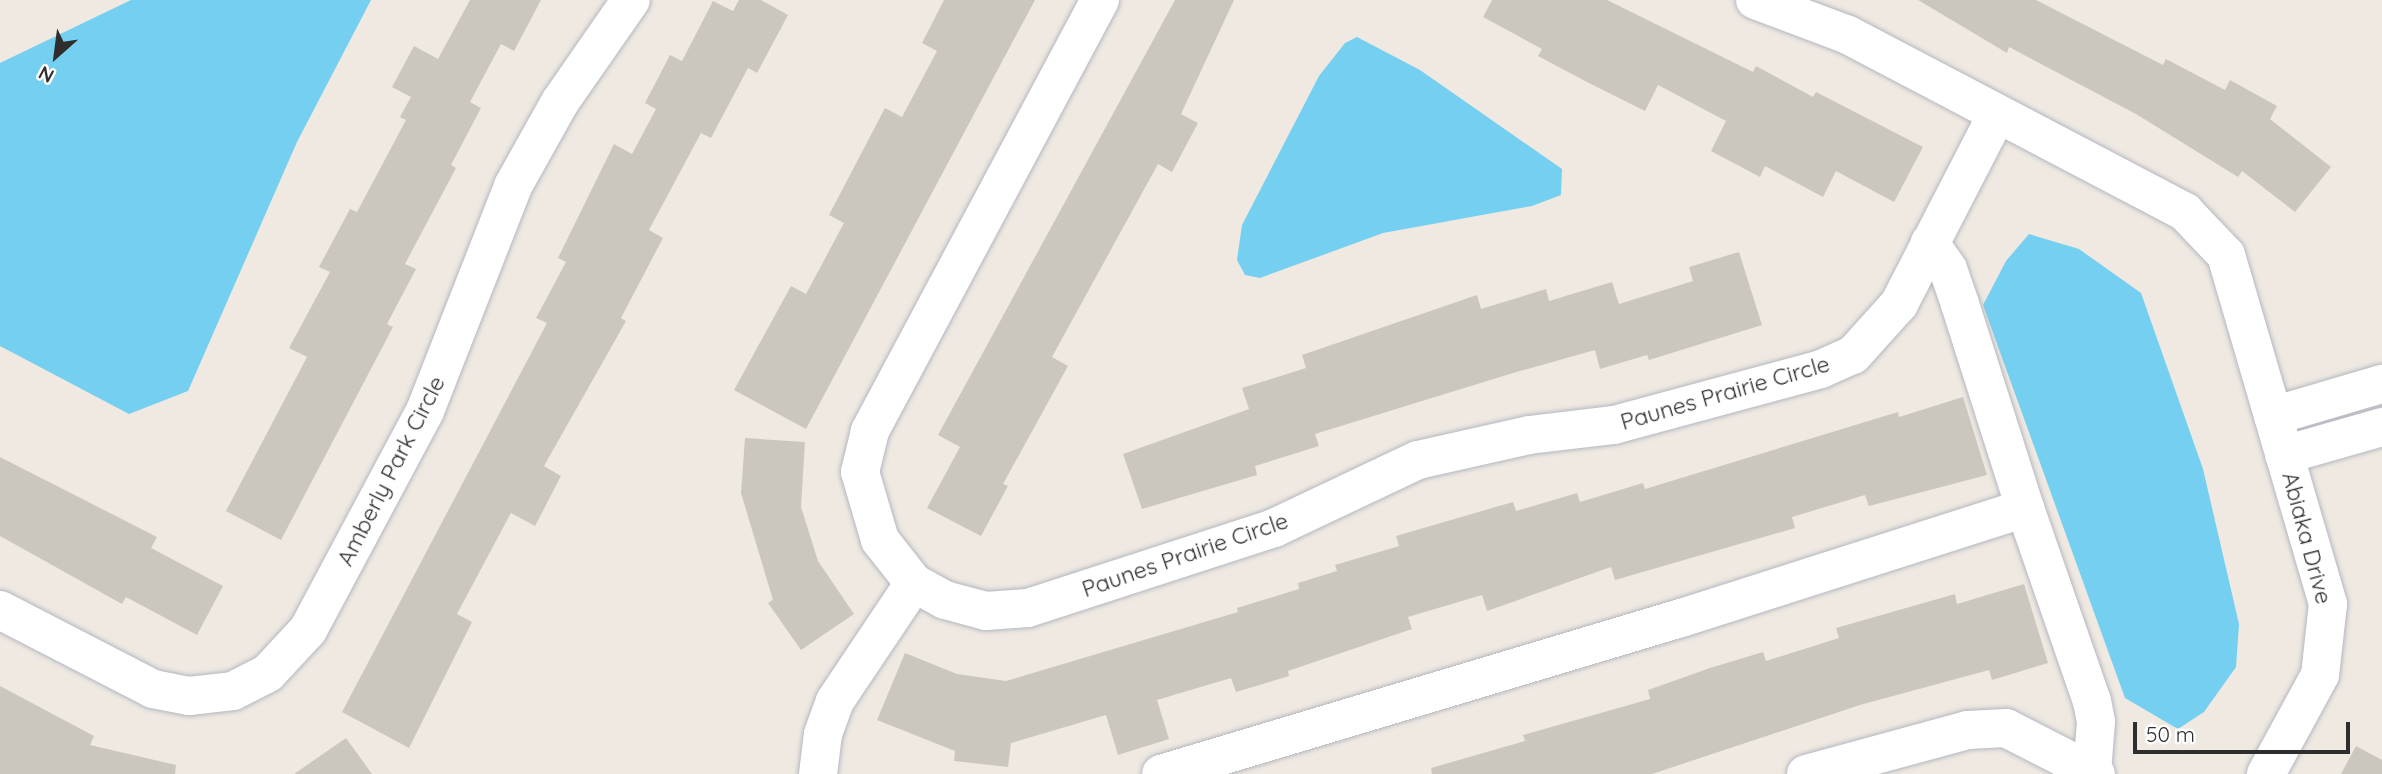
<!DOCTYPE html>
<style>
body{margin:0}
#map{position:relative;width:2382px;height:774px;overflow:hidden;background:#efe9e1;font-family:Quicksand,sans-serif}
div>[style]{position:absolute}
.water>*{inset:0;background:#75cff0}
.building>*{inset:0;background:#cbc7bf}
.roads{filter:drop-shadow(0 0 2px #b4b7c1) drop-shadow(0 0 2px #b4b7c1)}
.minor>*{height:38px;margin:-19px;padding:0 19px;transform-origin:19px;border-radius:19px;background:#fff}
span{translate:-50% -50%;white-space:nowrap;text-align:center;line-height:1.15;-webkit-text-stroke:7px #fff;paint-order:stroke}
.street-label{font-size:23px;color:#2e2e2e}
.north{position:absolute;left:21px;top:21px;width:70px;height:70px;-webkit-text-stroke:5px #fff;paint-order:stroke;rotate:208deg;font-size:19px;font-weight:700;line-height:28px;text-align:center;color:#2e2e2e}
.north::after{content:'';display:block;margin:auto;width:24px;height:32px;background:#2e2e2e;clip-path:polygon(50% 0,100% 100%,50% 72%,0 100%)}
.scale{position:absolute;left:2133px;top:722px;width:217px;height:32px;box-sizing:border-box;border:4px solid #2e2e2e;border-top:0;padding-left:9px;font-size:21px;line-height:24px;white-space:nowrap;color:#2e2e2e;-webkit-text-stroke:5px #fff;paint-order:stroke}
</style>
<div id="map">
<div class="water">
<i style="clip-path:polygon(131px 0,371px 0,297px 142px,188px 391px,129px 414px,0 346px,0 63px)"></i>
<i style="clip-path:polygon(1357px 37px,1420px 70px,1562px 169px,1561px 195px,1532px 206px,1383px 233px,1260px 278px,1245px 275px,1237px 260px,1242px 225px,1319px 76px,1345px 43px)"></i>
<i style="clip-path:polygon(2029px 234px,2079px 249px,2141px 293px,2203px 469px,2239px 624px,2236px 667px,2204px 712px,2178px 729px,2125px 698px,1983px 305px,2006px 261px)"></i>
</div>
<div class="building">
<i style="clip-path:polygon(470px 0,541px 0,514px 51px,501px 44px,470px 102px,481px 108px,451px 165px,456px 168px,405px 264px,416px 269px,387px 324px,393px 327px,281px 540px,226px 511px,307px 357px,289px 348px,330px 272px,319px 267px,350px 209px,357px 212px,406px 120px,400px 117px,411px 97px,392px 87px,414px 46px,438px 59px)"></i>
<i style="clip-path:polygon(739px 0,761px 0,788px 15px,757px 73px,748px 68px,711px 138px,701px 133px,649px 230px,663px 238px,621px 318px,626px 321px,544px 466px,561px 476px,535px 526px,511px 513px,457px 614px,472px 622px,409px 748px,342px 712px,547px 323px,536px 318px,566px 262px,558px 258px,614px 144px,632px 154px,656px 109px,645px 103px,670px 55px,682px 61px,713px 1px,733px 11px)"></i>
<i style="clip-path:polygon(944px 0,1035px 0,806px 429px,734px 390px,791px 286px,806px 294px,844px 223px,829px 215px,885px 108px,902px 117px,937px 51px,922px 43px)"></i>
<i style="clip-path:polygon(1175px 0,1234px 0,1181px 114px,1198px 123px,1172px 172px,1158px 164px,1052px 357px,1068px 366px,1003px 484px,1008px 486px,981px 536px,927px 508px,960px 447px,938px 435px)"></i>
<i style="clip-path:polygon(1492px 0,1607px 0,1753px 72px,1756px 66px,1813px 97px,1816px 92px,1923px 147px,1894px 202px,1836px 171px,1823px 197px,1765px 166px,1760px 177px,1711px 151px,1726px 121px,1658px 85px,1645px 111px,1585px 81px,1538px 56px,1542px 49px,1483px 17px)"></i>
<i style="clip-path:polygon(1918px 0,2036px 0,2163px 65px,2166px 59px,2225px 90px,2230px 80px,2277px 106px,2270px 119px,2331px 167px,2295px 212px,2242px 171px,2238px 177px,2136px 114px,2009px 47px,2007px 53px)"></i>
<i style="clip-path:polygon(1739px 252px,1762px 325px,1649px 360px,1647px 355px,1600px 369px,1595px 350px,1513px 373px,1315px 434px,1319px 446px,1255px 466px,1257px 475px,1142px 509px,1123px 454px,1249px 409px,1242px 388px,1306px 368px,1302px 355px,1477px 295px,1481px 309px,1546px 289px,1549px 301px,1612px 282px,1619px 304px,1693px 281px,1689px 267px)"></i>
<i style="clip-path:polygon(1963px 397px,1987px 475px,1869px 506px,1865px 495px,1792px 517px,1795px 528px,1615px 580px,1611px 567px,1487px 611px,1482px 595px,1408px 617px,1412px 629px,1288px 671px,1289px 676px,1236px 692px,1231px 678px,1157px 700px,1169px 739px,1118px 755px,1106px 715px,1011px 743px,1008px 767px,954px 761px,955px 751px,877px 720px,905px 653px,957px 674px,1006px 681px,1238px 612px,1237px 608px,1299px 589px,1298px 583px,1337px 571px,1335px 565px,1399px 546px,1396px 536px,1513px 502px,1516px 511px,1577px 493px,1580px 502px,1643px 483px,1645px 489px,1898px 412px,1899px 417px)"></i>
<i style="clip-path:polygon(745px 438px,805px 442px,801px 507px,818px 561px,854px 614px,801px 650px,768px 603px,773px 600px,741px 493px)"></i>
<i style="clip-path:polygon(0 457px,157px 537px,151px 548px,223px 586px,197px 635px,126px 597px,122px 604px,0 536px)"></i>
<i style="clip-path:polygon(2024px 584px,2048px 663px,1992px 680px,1989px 670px,1860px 705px,1652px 774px,1432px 774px,1431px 768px,1525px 741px,1523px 735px,1650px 699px,1648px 690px,1710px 668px,1763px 652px,1766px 661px,1839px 638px,1836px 628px,1955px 594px,1957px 604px)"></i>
<i style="clip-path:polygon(0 686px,94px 736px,90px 745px,176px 765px,175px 774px,0 774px)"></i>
<i style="clip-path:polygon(346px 738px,372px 774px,294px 774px)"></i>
<i style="clip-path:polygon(2356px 746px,2382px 760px,2382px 774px,2341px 774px)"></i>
</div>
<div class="roads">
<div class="minor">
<i style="left:1100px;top:0;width:489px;rotate:118.1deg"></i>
<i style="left:870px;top:431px;width:42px;rotate:103.7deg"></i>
<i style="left:860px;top:472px;width:71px;rotate:73.6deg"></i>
<i style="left:880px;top:540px;width:55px;rotate:51.7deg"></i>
<i style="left:914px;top:583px;width:35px;rotate:29deg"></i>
<i style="left:945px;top:600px;width:42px;rotate:15deg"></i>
<i style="left:986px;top:611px;width:42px;rotate:-4.1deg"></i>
<i style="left:1028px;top:608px;width:259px;rotate:-18deg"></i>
<i style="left:1274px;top:528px;width:159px;rotate:-25.3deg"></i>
<i style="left:1418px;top:460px;width:114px;rotate:-12.7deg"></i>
<i style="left:1529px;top:435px;width:86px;rotate:-6.7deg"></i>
<i style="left:1614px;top:425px;width:214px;rotate:-15.1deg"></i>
<i style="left:1821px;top:369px;width:35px;rotate:-24deg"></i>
<i style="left:1853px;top:355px;width:69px;rotate:-48deg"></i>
<i style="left:1899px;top:304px;width:214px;rotate:-62.7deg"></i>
<i style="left:1755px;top:0;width:99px;rotate:20.6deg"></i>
<i style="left:1848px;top:35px;width:381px;rotate:27.7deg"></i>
<i style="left:2185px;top:212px;width:59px;rotate:46.4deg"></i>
<i style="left:2226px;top:255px;width:364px;rotate:73.7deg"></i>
<i style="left:2328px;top:604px;width:71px;rotate:96.4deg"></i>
<i style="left:2320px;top:675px;width:113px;rotate:118.6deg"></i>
<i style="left:2273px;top:416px;width:114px;rotate:-16.4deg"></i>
<i style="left:2284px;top:455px;width:102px;rotate:-15.9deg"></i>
<i style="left:2025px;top:508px;width:204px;rotate:70.9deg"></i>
<i style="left:2092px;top:701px;width:21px;rotate:79deg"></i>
<i style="left:2096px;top:722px;width:50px;rotate:94.6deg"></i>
<i style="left:0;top:610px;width:172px;rotate:27.3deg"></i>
<i style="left:153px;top:689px;width:37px;rotate:11deg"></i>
<i style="left:189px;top:696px;width:44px;rotate:-6.5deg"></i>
<i style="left:233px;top:691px;width:39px;rotate:-27deg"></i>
<i style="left:268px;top:673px;width:59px;rotate:-47.1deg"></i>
<i style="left:308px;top:630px;width:248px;rotate:-61.9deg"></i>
<i style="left:425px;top:411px;width:242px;rotate:-68.6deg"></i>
<i style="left:513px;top:186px;width:96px;rotate:-60.8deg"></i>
<i style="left:560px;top:102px;width:124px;rotate:-55.2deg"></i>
<i style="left:818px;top:774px;width:40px;rotate:-82.9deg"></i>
<i style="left:823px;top:734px;width:35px;rotate:-70deg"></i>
<i style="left:835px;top:701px;width:142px;rotate:-56.2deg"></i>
<i style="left:1161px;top:774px;width:543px;rotate:-16.7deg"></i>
<i style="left:1681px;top:618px;width:361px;rotate:-17.7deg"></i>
<i style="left:2025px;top:508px;width:214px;rotate:-107.7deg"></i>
<i style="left:1960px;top:304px;width:37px;rotate:-109deg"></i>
<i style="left:1948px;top:269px;width:32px;rotate:-125deg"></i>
<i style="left:1806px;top:774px;width:168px;rotate:-15.2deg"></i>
<i style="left:1968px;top:730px;width:38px;rotate:-3deg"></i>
<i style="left:2006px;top:728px;width:101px;rotate:27.1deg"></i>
</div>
</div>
<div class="street-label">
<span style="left:1725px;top:393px;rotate:-16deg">Paunes Prairie Circle</span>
<span style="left:391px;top:471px;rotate:-63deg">Amberly Park Circle</span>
<span style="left:2307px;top:538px;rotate:75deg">Abiaka Drive</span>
<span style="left:1185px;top:555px;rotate:-19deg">Paunes Prairie Circle</span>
</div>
<div class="north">N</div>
<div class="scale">50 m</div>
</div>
